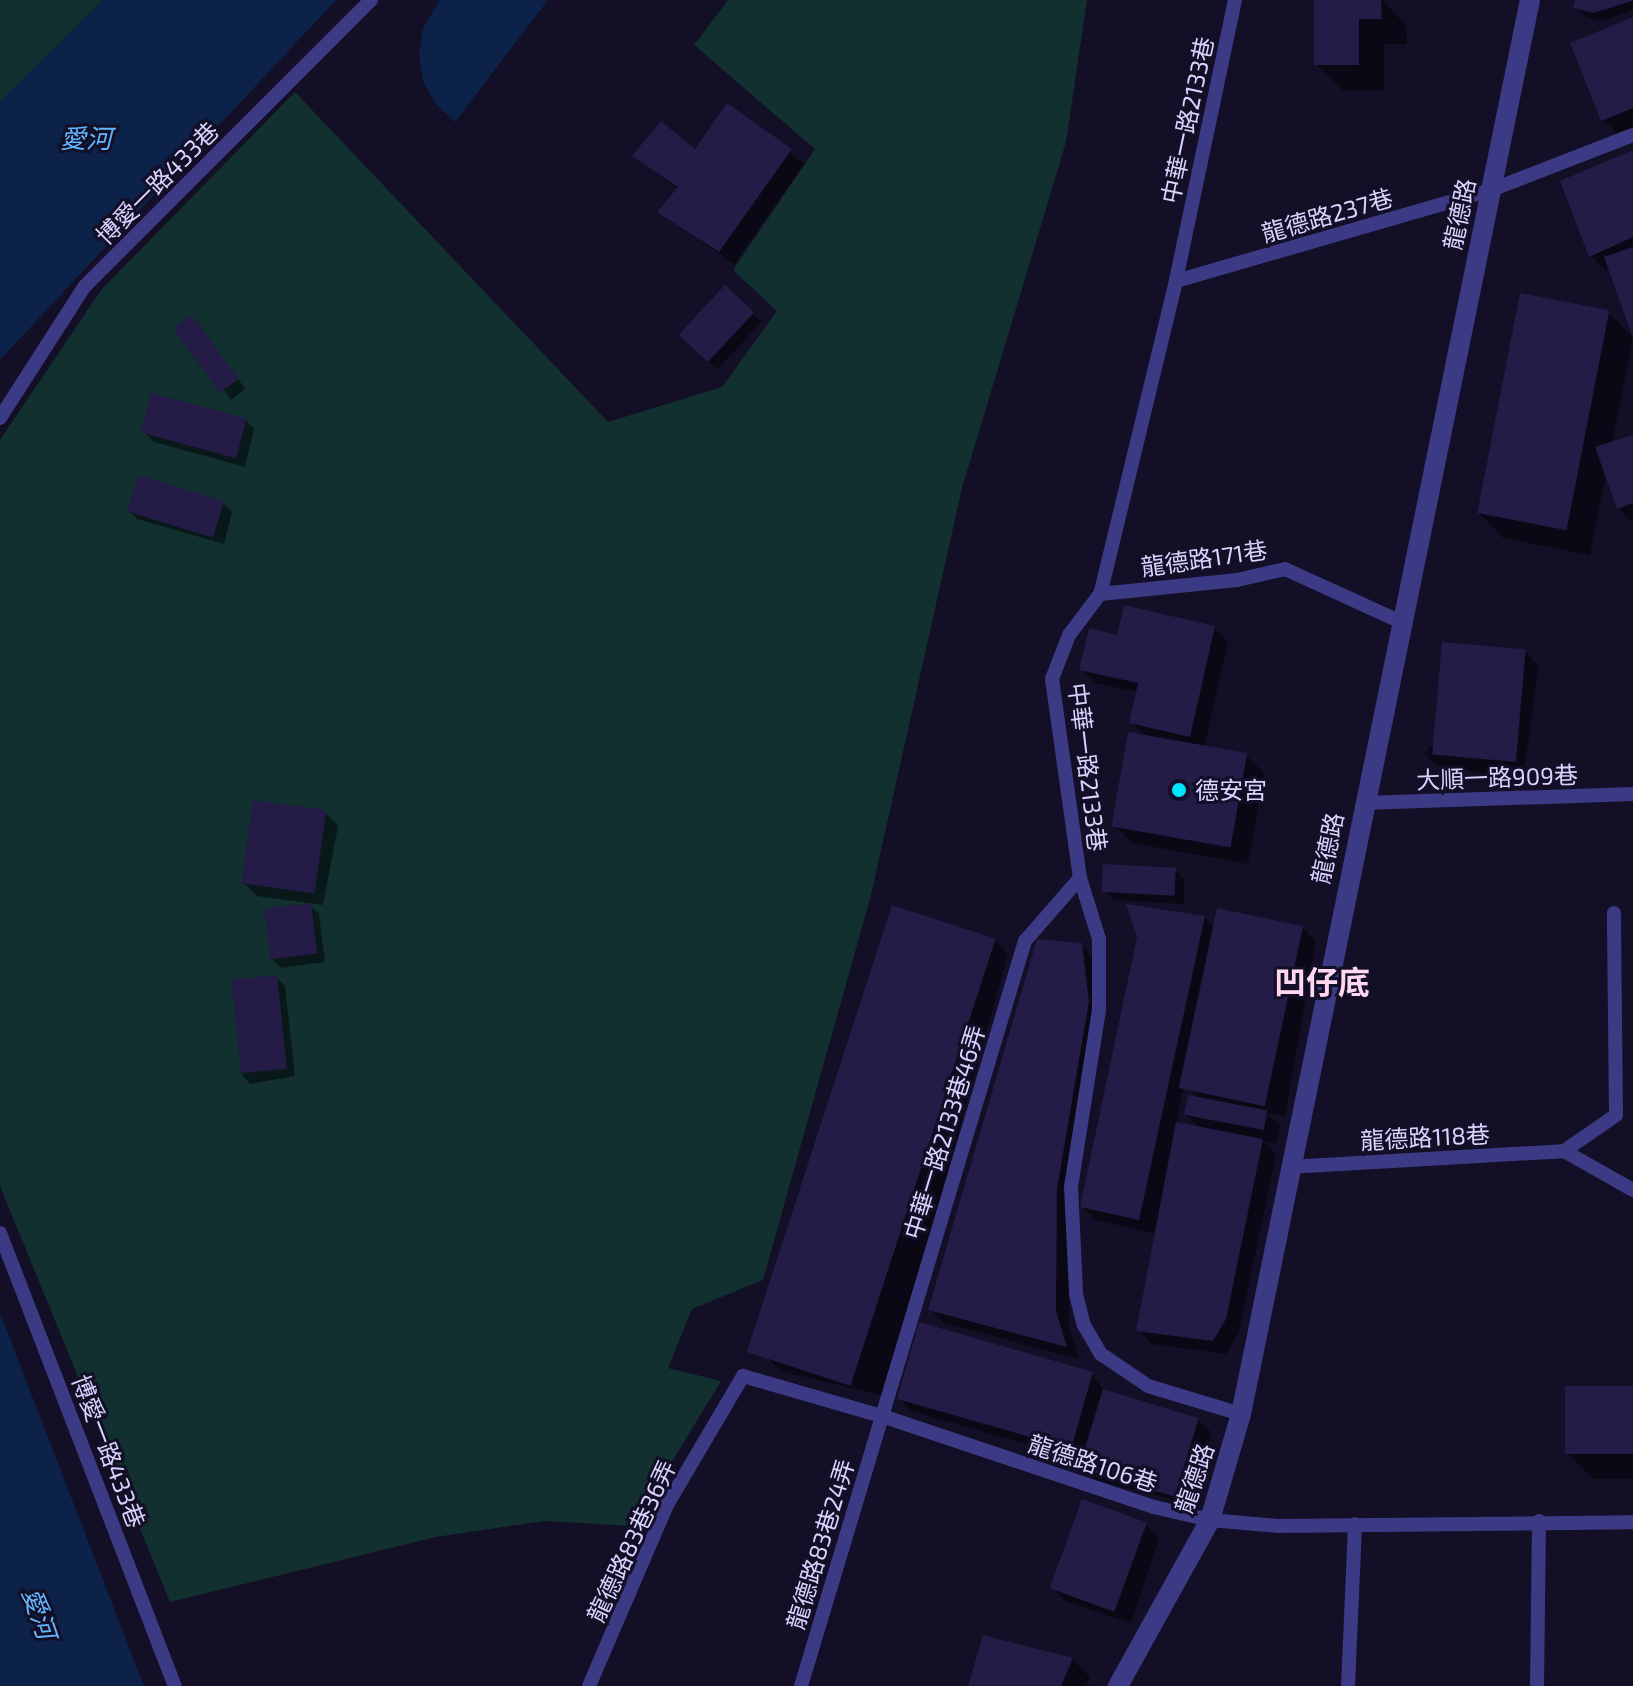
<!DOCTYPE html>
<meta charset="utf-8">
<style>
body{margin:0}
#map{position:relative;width:1633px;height:1686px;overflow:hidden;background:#130f26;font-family:"Exo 2","Noto Sans TC",sans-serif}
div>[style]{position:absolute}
.green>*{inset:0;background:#12302f}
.water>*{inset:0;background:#0c2248}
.shadow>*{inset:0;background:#0007;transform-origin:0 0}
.building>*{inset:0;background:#241b47;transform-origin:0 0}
.service>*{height:14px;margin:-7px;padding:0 7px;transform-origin:7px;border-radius:7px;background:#3d3a85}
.minor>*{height:20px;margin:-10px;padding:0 10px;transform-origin:10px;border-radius:10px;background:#3d3a85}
.dots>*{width:22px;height:22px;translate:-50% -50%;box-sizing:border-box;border:4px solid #130f26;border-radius:50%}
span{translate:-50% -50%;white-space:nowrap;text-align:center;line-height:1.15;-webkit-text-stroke:6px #130f26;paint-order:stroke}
.street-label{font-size:24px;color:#d9d4ff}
.poi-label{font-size:24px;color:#d9d4ff}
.left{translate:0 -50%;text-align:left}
.water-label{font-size:26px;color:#62b6ff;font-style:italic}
.district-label{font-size:32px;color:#ffd6f0;font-weight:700}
</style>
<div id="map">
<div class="green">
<i style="clip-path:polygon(0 0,103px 0,0 102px)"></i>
<i style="clip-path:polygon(728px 0,1087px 0,1066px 142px,962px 488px,871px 895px,763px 1280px,692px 1309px,668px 1368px,721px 1381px,633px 1526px,544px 1521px,436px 1537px,170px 1602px,0 1186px,0 440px,101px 290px,295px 92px,608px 422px,722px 387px,777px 311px,733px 270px,815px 149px,694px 45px)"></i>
</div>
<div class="water">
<i style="clip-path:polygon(103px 0,336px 0,0 360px,0 102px)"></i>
<i style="clip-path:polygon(440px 0,548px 0,455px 122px,436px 104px,423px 81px,419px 55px,423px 28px)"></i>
<i style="clip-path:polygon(0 1313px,144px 1686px,0 1686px)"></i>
</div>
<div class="shadow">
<i style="clip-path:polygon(1316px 0,1383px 0,1406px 26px,1407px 44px,1384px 44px,1384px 90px,1342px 90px,1316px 64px)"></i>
<i style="clip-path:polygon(1577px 0,1633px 0,1633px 10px,1603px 21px,1584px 16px,1575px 7px)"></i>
<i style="clip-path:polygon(1633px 19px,1633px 126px,1617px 133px,1603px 120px)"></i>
<i style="clip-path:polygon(728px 106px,804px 164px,734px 264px,659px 212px,678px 189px,635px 156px,695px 152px)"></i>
<i style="clip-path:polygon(1633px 152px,1633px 333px,1609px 268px,1605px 270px,1591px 256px,1563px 182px)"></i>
<i style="left:725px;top:288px;width:50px;height:65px;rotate:43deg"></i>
<i style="clip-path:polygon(1608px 312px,1633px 338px,1612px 443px,1633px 437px,1633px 522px,1618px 508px,1606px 474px,1590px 555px,1503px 538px,1478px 512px)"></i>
<i style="left:192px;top:318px;width:89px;height:18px;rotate:53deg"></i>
<i style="clip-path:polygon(246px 420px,254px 429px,245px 467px,154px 442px,145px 433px)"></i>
<i style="clip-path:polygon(223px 503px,232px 512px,224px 544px,137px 519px,128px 510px)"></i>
<i style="clip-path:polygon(1214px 628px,1228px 642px,1204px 748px,1246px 755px,1264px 773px,1248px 864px,1132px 843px,1114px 825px,1147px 737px,1131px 722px,1138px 692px,1095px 683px,1082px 669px,1119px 637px)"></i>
<i style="clip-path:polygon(1525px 652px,1539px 666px,1523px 779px,1437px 766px,1424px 753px)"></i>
<i style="clip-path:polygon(325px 812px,338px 826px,323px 905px,257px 896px,243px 882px)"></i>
<i style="clip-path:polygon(1175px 870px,1184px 879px,1184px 904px,1114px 900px,1105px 892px)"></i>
<i style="clip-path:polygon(310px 905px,319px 914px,325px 962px,281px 968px,272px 959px)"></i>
<i style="clip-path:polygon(evenodd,1204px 917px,1216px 929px,1302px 927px,1316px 941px,1285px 1116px,1266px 1113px,1280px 1126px,1276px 1143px,1263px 1141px,1276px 1154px,1239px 1333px,1226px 1354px,1151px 1344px,1138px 1330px,1156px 1234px,1096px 1220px,1082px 1207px,1204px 917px,1194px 1039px,1190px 1089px,1200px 1100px,1186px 1115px,1200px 1129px,1176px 1124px,1194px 1039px)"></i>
<i style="clip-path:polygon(995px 940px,1008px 954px,885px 1396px,781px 1371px,767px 1358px)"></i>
<i style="clip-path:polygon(1081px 945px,1095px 959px,1101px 1016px,1070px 1204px,1069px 1326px,1079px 1359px,944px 1323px,930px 1309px)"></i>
<i style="clip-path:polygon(276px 977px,285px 986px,295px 1076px,250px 1084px,242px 1075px)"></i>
<i style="clip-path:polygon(1092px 1375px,1105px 1392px,1198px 1420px,1212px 1433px,1190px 1504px,1095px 1480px,1081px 1466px,1083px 1461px,911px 1411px,897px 1397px)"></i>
<i style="clip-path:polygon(1633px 1388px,1633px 1479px,1593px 1479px,1567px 1453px)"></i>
<i style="clip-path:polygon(1146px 1525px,1159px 1539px,1131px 1623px,1065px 1601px,1052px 1587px)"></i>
<i style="clip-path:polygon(1072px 1659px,1090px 1677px,1086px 1686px,970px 1686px)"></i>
</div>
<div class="building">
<i style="clip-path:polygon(1314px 0,1381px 0,1382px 19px,1359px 19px,1359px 65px,1314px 65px)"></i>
<i style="clip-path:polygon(1575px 0,1632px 0,1632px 1px,1593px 13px,1573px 8px)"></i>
<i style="clip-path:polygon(1633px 17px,1633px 108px,1601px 121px,1570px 43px)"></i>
<i style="clip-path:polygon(727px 103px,792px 149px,719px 252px,657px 212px,678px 187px,632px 156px,661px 121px,695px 149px)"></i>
<i style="clip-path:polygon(1633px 150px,1633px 237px,1589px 257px,1560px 181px)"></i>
<i style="clip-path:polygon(1633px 247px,1633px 338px,1604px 257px)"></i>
<i style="left:725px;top:285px;width:40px;height:68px;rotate:43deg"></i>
<i style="left:1520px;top:293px;width:91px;height:224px;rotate:11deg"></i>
<i style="left:192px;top:315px;width:79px;height:23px;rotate:54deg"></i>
<i style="left:151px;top:393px;width:99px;height:41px;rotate:15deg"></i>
<i style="clip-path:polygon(1633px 435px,1633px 503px,1617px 509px,1595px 447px)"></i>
<i style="left:138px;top:475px;width:90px;height:38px;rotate:17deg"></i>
<i style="clip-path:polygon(1124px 605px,1215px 626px,1190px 737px,1129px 723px,1138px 683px,1079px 670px,1089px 628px,1117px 635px)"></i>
<i style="left:1442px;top:642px;width:84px;height:113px;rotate:5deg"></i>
<i style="left:1128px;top:732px;width:121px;height:96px;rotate:10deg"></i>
<i style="left:253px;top:800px;width:74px;height:84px;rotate:8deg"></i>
<i style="left:1103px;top:864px;width:73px;height:28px;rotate:3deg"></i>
<i style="left:311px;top:903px;width:51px;height:47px;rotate:83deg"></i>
<i style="clip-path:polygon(1126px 904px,1205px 916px,1139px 1220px,1080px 1207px,1137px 937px)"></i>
<i style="left:892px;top:905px;width:109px;height:470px;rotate:18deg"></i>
<i style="left:1217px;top:908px;width:88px;height:184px;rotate:12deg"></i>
<i style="clip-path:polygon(1037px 939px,1082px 943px,1089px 1001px,1057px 1189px,1056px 1311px,1067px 1347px,928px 1310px)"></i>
<i style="left:277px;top:975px;width:94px;height:46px;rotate:84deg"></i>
<i style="left:1188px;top:1095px;width:81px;height:20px;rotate:11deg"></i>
<i style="clip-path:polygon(1176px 1122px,1263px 1139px,1226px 1319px,1213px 1341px,1136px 1331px)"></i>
<i style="left:919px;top:1322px;width:181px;height:80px;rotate:16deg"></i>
<i style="left:1565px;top:1386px;width:68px;height:68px"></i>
<i style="left:1103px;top:1389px;width:100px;height:82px;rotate:17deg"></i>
<i style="left:1082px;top:1499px;width:69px;height:95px;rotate:20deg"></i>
<i style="clip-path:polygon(983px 1635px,1073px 1658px,1061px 1686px,968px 1686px)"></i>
</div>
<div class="service">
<i style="left:1235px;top:0;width:287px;rotate:101.9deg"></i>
<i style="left:1176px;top:281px;width:322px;rotate:103.6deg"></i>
<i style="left:1100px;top:594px;width:51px;rotate:127.1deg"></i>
<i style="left:1069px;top:635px;width:47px;rotate:111.1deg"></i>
<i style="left:1052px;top:679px;width:201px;rotate:82deg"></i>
<i style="left:1080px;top:878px;width:64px;rotate:72.7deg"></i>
<i style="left:1099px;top:939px;width:71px;rotate:90deg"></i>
<i style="left:1099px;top:1010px;width:178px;rotate:99deg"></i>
<i style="left:1071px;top:1186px;width:108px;rotate:87.3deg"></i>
<i style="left:1076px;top:1294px;width:32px;rotate:76deg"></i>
<i style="left:1084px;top:1325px;width:34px;rotate:60deg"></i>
<i style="left:1101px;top:1354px;width:57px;rotate:34.2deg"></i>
<i style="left:1148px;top:1386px;width:97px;rotate:16.8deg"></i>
<i style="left:1176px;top:281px;width:328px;rotate:-16.1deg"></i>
<i style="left:1491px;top:190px;width:152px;rotate:-21.2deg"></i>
<i style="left:0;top:418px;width:156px;rotate:-57.3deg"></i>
<i style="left:84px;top:287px;width:406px;rotate:-45deg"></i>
<i style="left:1100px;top:594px;width:138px;rotate:-5.8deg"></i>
<i style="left:1237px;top:580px;width:49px;rotate:-12.9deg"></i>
<i style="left:1285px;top:569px;width:125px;rotate:24.5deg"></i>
<i style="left:1363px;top:803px;width:270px;rotate:-1.9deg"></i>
<i style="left:1564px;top:1151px;width:63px;rotate:-34.7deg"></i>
<i style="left:1616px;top:1115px;width:202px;rotate:-90.6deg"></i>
<i style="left:1289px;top:1167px;width:275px;rotate:-3.3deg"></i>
<i style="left:1564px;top:1151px;width:79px;rotate:29.5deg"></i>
<i style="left:0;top:1233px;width:486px;rotate:68.9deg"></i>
<i style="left:589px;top:1686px;width:197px;rotate:-66.7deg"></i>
<i style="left:667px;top:1505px;width:150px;rotate:-59.5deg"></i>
<i style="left:743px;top:1376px;width:145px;rotate:16.1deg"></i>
<i style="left:882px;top:1416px;width:287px;rotate:18.5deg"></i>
<i style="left:1154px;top:1507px;width:57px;rotate:13.1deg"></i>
<i style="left:1210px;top:1520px;width:68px;rotate:5deg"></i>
<i style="left:1278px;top:1526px;width:355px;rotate:-0.6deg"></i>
<i style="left:801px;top:1686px;width:778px;rotate:-73.27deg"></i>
<i style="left:1025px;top:941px;width:84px;rotate:-48.9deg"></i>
<i style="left:1348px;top:1686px;width:162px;rotate:-87.5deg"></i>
<i style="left:1537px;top:1686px;width:165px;rotate:-89.3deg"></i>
</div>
<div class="minor">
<i style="left:1118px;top:1686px;width:190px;rotate:-61deg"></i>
<i style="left:1210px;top:1520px;width:110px;rotate:-73.7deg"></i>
<i style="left:1241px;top:1414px;width:1443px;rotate:-78.45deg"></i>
</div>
<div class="dots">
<i style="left:1179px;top:790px;background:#00e5ff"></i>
</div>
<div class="street-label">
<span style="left:1187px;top:120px;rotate:-78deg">中華一路2133巷</span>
<span style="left:157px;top:183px;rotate:-45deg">博愛一路433巷</span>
<span style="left:1459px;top:214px;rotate:-78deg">龍德路</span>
<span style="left:1327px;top:215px;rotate:-16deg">龍德路237巷</span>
<span style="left:1204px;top:558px;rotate:-8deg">龍德路171巷</span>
<span style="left:1088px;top:767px;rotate:83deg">中華一路2133巷</span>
<span style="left:1497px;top:777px;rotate:-2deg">大順一路909巷</span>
<span style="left:1327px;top:848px;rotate:-78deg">龍德路</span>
<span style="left:944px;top:1132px;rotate:-73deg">中華一路2133巷46弄</span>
<span style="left:1425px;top:1137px;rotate:-3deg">龍德路118巷</span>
<span style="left:109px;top:1451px;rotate:69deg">博愛一路433巷</span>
<span style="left:1093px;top:1463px;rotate:18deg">龍德路106巷</span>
<span style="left:1194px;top:1478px;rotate:-71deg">龍德路</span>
<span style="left:631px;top:1541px;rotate:-65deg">龍德路83巷36弄</span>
<span style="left:820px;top:1544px;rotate:-73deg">龍德路83巷24弄</span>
</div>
<div class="poi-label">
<span class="left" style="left:1195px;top:790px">德安宮</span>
</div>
<div class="water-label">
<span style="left:86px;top:138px">愛河</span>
<span style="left:40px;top:1613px;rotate:71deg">愛河</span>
</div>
<div class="district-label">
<span style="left:1322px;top:981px">凹仔底</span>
</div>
</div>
